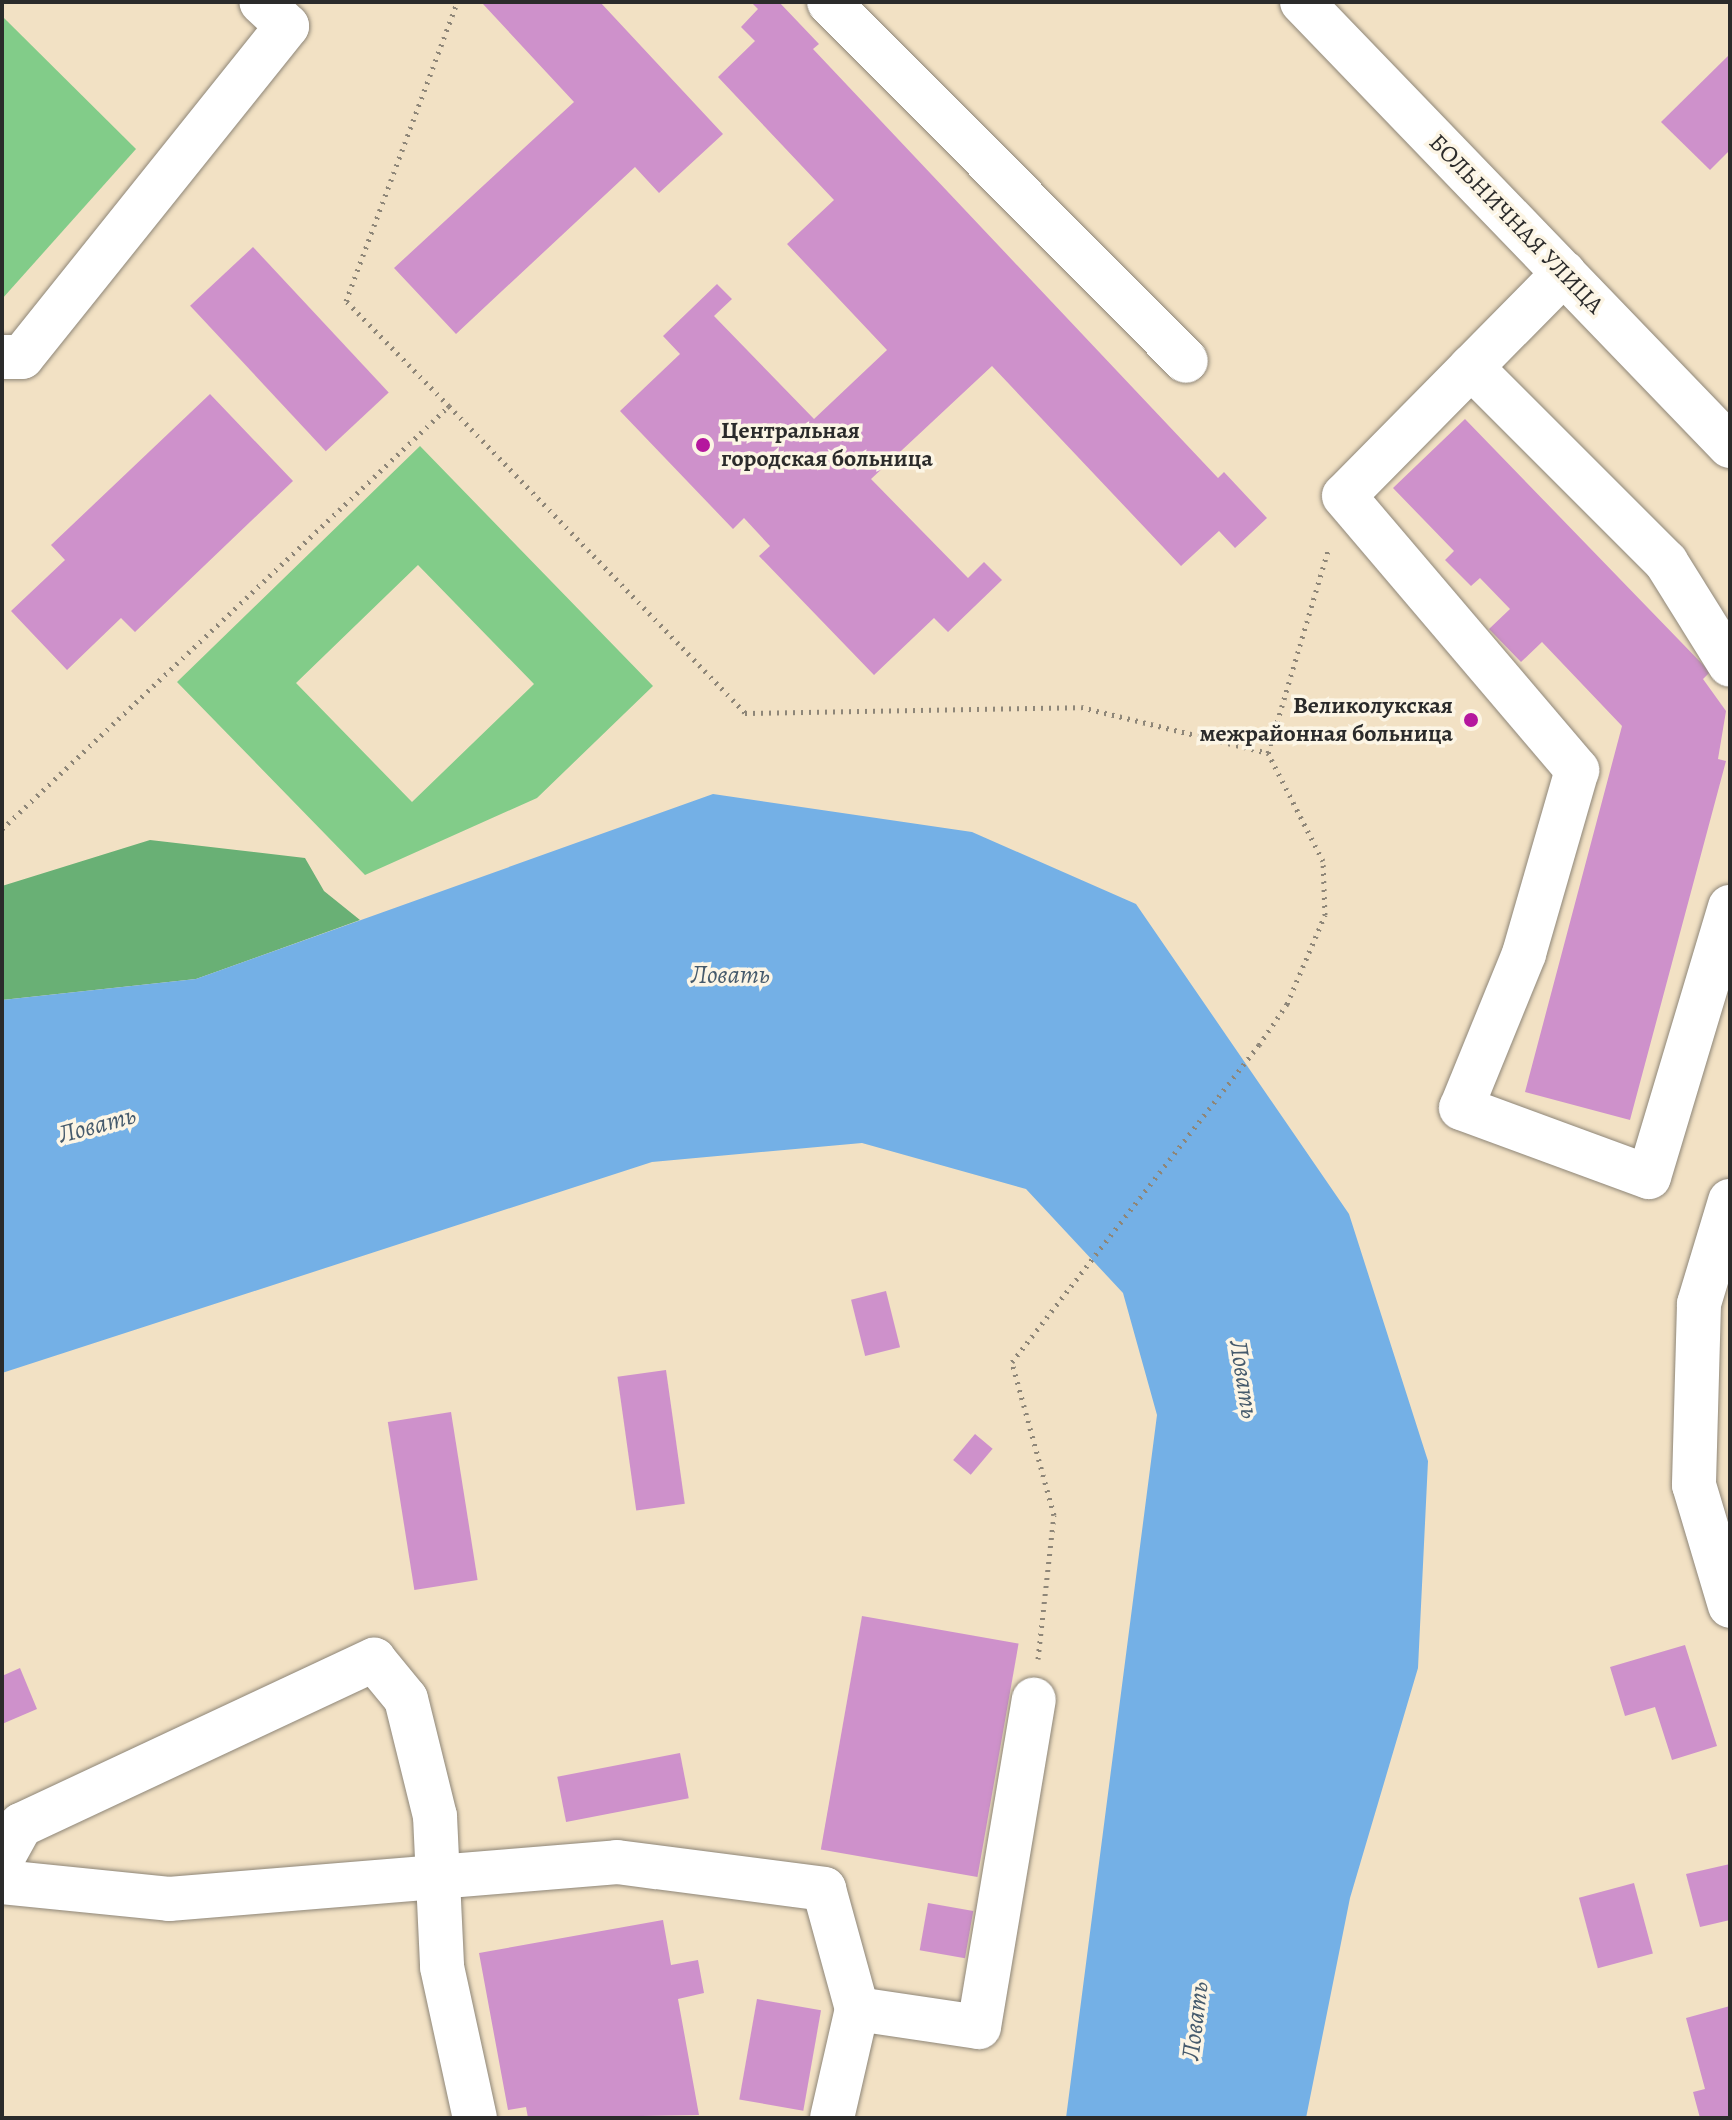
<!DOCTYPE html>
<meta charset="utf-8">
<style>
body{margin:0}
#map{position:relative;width:1732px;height:2120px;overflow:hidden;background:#f2e1c4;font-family:Alegreya,serif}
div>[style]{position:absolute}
.green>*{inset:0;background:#82cc89}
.forest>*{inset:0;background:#69b075}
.water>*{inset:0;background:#74b0e6}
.building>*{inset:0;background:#ce91cb;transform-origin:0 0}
.path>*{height:5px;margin-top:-2.5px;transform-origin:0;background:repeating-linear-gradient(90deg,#8e8678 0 2px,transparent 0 8px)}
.roads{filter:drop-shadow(0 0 2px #8e8678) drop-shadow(0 0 2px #8e8678)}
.minor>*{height:44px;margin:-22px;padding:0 22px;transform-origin:22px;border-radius:22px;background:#fff}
.dots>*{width:22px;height:22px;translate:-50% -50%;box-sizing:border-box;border:4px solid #fcf5e5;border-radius:50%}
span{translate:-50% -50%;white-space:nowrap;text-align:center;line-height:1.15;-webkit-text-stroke:7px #fcf5e5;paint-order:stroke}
.street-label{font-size:24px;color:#2b2b2b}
.poi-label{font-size:24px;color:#2b2b2b;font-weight:700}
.left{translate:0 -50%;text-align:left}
.right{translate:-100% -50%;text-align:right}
.water-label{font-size:26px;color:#455a6c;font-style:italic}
.frame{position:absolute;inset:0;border:4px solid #2b2b2b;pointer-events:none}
</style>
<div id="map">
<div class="green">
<i style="clip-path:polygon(2px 16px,136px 149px,2px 299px)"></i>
<i style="clip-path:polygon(evenodd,420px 446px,653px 686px,537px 798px,365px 875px,177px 682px,420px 446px,418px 565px,534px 684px,412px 802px,296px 683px,418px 565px)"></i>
</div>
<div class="forest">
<i style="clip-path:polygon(150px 840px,305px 858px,324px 891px,360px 920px,196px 979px,2px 1000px,2px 886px)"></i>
</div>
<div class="water">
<i style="clip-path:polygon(713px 794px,972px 832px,1136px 904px,1349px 1214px,1428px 1461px,1418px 1668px,1350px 1898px,1306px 2118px,1066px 2118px,1157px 1415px,1123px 1293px,1026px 1189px,862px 1143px,652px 1162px,2px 1373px,2px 1000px,196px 979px)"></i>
</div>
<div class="building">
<i style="clip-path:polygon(600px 2px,723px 134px,659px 193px,635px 167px,456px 334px,394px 268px,574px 102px,483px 4px)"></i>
<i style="clip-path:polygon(751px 2px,779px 2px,819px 44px,813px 49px,1218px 478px,1224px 472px,1267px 518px,1235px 548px,1219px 531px,1181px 566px,992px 366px,871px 479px,968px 578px,984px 562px,1002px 580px,948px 632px,934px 618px,874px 675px,759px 556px,770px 546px,744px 518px,733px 529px,620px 411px,680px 354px,663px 336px,717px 284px,732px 299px,714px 316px,814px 419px,887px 350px,787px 244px,834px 200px,718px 77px,755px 41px,741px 27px,758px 9px)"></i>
<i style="clip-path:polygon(1730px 54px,1730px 150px,1710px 170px,1661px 122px)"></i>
<i style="left:253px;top:247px;width:199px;height:86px;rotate:47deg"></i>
<i style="clip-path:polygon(210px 394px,293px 481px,135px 632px,121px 618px,67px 670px,11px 611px,65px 560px,51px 545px)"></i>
<i style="clip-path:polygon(1465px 419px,1710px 672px,1703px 679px,1726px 711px,1718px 759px,1726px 761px,1630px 1120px,1525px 1092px,1622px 726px,1542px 642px,1521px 662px,1489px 629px,1510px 609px,1480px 578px,1471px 586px,1445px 560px,1454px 551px,1393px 488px)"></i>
<i style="left:886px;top:1291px;width:58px;height:36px;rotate:76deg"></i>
<i style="left:666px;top:1370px;width:135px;height:49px;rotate:82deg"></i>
<i style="left:451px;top:1412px;width:170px;height:64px;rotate:81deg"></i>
<i style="left:975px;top:1434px;width:23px;height:34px;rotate:40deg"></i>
<i style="left:862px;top:1616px;width:159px;height:237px;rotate:10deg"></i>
<i style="clip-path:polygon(1685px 1645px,1717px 1746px,1672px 1760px,1655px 1707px,1625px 1716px,1610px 1667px)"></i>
<i style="clip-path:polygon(20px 1668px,37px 1709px,2px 1724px,2px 1676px)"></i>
<i style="left:680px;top:1753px;width:46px;height:125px;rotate:79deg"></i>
<i style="clip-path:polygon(1730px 1864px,1730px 1920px,1700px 1927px,1686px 1874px)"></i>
<i style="left:1634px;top:1883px;width:73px;height:57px;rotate:75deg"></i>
<i style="left:928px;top:1903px;width:46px;height:48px;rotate:10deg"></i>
<i style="clip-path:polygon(663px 1920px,671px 1965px,698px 1960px,704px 1993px,678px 1999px,699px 2115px,528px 2118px,526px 2107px,508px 2110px,479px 1953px)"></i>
<i style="left:757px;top:1999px;width:65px;height:102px;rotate:10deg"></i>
<i style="clip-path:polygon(1730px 2006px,1730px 2118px,1700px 2118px,1693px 2092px,1705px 2089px,1686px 2018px)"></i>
</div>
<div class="path">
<i style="left:449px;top:406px;width:426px;rotate:46deg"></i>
<i style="left:745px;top:713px;width:336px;rotate:-1deg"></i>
<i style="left:1081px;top:707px;width:193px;rotate:13.8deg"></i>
<i style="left:2px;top:829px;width:615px;rotate:-43.42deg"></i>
<i style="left:449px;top:406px;width:147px;rotate:-134.4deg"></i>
<i style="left:346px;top:301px;width:319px;rotate:-69.6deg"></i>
<i style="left:1038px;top:1659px;width:145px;rotate:-83.7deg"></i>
<i style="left:1054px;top:1515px;width:159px;rotate:-105.4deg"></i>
<i style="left:1012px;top:1362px;width:402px;rotate:-52.1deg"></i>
<i style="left:1259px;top:1045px;width:50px;rotate:-55.7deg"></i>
<i style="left:1287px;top:1004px;width:97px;rotate:-66.9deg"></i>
<i style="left:1325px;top:915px;width:54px;rotate:-92.1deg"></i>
<i style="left:1323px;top:861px;width:121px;rotate:-117deg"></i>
<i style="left:1268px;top:753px;width:215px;rotate:-73.5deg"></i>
</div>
<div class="roads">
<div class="minor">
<i style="left:829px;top:2px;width:506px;rotate:45.16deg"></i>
<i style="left:1302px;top:2px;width:617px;rotate:46.05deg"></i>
<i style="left:1564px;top:273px;width:313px;rotate:134.6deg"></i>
<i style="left:1344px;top:496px;width:360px;rotate:49.6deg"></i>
<i style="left:1577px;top:770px;width:191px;rotate:106.1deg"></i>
<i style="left:1524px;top:954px;width:166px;rotate:112.2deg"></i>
<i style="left:1461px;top:1108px;width:200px;rotate:20.2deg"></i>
<i style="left:1649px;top:1177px;width:282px;rotate:-73.3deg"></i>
<i style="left:2px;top:357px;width:20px"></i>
<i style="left:22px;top:357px;width:424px;rotate:-51.3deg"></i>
<i style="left:287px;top:26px;width:35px;rotate:-137deg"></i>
<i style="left:1471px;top:367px;width:276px;rotate:45deg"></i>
<i style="left:1666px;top:562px;width:121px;rotate:58.1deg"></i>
<i style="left:1730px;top:1201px;width:108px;rotate:106.8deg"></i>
<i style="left:1699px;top:1304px;width:181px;rotate:91.6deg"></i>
<i style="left:1694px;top:1485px;width:126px;rotate:73.4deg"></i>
<i style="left:2px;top:1859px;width:39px;rotate:-61deg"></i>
<i style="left:21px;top:1825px;width:390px;rotate:-25.1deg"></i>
<i style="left:374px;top:1660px;width:50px;rotate:50.6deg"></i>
<i style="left:406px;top:1699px;width:121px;rotate:76.1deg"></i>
<i style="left:435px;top:1816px;width:151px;rotate:87.3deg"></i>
<i style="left:442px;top:1967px;width:155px;rotate:77.7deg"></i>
<i style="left:2px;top:1882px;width:168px;rotate:5.8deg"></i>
<i style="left:169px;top:1899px;width:450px;rotate:-4.7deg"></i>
<i style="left:617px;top:1862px;width:209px;rotate:7.4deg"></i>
<i style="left:824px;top:1889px;width:124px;rotate:74.6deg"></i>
<i style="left:857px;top:2009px;width:112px;rotate:102.9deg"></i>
<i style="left:857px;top:2009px;width:123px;rotate:8.4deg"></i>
<i style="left:979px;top:2027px;width:332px;rotate:-80.5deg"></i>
</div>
</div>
<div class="dots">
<i style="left:703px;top:445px;background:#b5179e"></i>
<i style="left:1471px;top:720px;background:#b5179e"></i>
</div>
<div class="street-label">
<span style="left:1516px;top:224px;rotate:46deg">БОЛЬНИЧНАЯ УЛИЦА</span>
</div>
<div class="poi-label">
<span class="left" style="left:721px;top:445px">Центральная<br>городская больница</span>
<span class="right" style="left:1453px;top:720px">Великолукская<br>межрайонная больница</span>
</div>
<div class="water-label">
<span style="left:730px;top:975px">Ловать</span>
<span style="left:97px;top:1125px;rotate:-15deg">Ловать</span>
<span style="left:1244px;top:1379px;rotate:81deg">Ловать</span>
<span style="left:1195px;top:2021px;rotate:-83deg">Ловать</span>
</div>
<div class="frame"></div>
</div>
